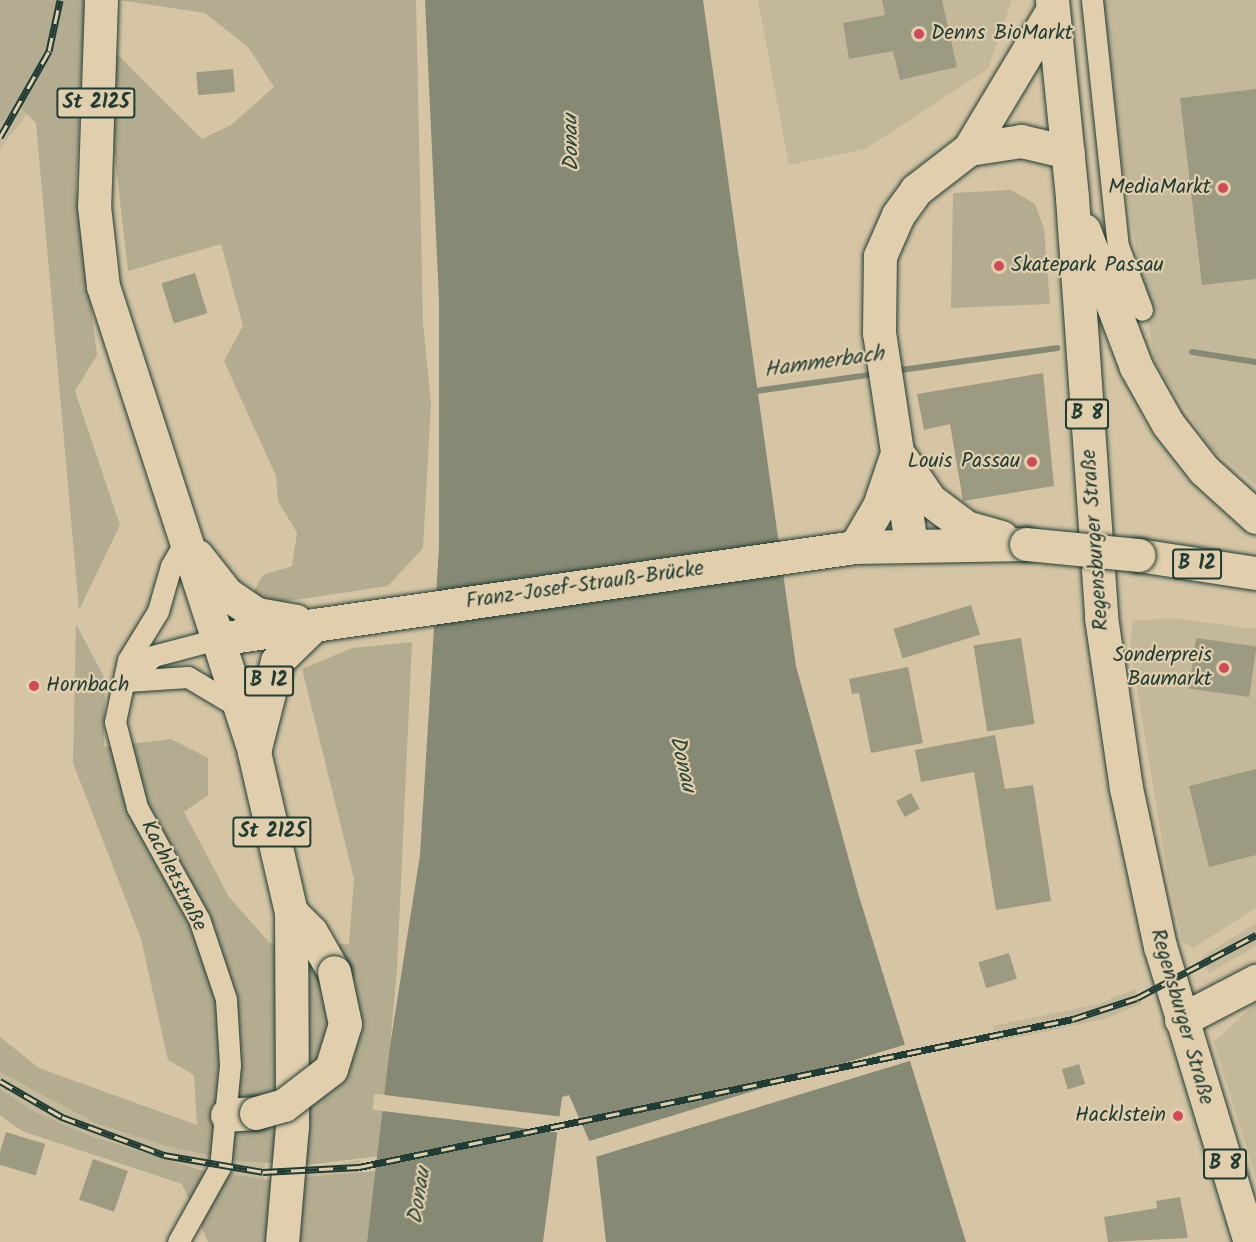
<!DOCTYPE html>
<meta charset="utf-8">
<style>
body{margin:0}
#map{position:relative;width:1256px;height:1242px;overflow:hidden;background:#d5c5a5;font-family:Kalam,sans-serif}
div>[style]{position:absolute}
.built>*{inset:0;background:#c4b89a;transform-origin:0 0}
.green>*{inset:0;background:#b4ac90}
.water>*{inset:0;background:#868a74}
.pier>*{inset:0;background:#d5c5a5;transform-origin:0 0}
.stream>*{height:6px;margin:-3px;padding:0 3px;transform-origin:3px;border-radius:3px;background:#868a74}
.building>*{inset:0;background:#9c9b81;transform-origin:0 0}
.roads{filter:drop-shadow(0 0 2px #1f3d34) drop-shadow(0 0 2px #1f3d34)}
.minor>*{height:21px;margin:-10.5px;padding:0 10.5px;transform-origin:10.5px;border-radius:10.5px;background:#e1ceac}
.primary>*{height:33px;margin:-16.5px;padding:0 16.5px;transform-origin:16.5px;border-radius:16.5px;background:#e1ceac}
.rail>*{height:7px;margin-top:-3.5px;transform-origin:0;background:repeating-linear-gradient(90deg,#e1ceac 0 14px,#1f3d34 0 28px);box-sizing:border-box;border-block:2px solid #1f3d34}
.bridges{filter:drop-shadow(0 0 2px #1f3d34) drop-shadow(0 0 2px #1f3d34)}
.primary-bridge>*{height:33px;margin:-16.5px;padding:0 16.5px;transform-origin:16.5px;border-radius:16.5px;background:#e1ceac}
.dots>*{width:16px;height:16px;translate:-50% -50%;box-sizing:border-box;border:3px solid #e1ceac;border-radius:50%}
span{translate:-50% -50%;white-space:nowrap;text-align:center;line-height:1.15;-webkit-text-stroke:4.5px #e1ceac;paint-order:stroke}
.shield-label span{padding:2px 4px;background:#e1ceac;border:2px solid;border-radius:4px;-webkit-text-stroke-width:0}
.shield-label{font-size:20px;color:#1f3d34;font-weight:700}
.poi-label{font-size:21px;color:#1f3d34}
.left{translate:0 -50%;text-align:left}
.right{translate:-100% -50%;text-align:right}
.street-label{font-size:21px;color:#1f3d34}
.water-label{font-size:22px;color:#29453a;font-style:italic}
</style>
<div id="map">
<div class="built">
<i style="clip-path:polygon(758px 0,1012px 0,988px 69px,865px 149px,789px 165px)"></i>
<i style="clip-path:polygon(1103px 0,1256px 0,1256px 485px,1211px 448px,1155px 363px,1123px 170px)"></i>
<i style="clip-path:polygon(17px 103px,27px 114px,0 149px,0 125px)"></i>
<i style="clip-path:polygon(1172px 618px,1256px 629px,1256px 908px,1193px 948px,1182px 941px,1168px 877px,1130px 646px,1133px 621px)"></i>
<i style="clip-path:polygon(1256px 923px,1256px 946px,1209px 973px,1202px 957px)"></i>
<i style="clip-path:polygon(1135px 989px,1142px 1004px,1104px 1019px,996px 1042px,993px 1026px,1098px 1004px)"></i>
<i style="clip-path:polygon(1256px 1003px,1256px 1178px,1214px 1042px)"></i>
<i style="clip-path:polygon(0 1072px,95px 1123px,166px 1146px,265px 1163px,264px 1180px,165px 1161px,93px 1137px,35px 1112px,0 1089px)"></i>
<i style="left:360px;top:1160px;width:14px;height:54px;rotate:78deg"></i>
</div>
<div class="green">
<i style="clip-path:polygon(0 0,85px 0,76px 185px,97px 355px,75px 391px,120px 525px,79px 610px,36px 123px,17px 104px,0 125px)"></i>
<i style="clip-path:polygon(118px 0,416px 0,423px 323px,431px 403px,423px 548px,388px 586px,281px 602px,252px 595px,263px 575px,292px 566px,297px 533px,278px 501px,276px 476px,224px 361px,243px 326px,221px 244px,128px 271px,109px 106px,114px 51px,202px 139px,231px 125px,274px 87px,248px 47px,205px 13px)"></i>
<i style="clip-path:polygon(1011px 190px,1035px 204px,1044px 229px,1050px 304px,951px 308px,953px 193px)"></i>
<i style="clip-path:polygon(76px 624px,105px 679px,104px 747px,171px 739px,208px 758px,208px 795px,184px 812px,229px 897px,270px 943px,349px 944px,354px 879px,302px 669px,352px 648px,412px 642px,397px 969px,380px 1156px,306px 1165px,239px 1161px,166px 1146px,95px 1123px,0 1072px,0 1037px,39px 1068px,197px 1125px,194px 1075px,168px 1060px,141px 939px,73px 763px)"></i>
<i style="clip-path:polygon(0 1089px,35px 1112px,93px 1137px,201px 1170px,270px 1180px,379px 1171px,367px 1242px,208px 1242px,182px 1184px,22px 1131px,0 1115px)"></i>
</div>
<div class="water">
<i style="clip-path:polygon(425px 0,703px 0,796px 666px,858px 893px,966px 1242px,606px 1242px,596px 1156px,569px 1095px,562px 1097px,543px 1242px,367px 1242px,390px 1046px,420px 855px,439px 547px,439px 300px)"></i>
</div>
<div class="pier">
<i style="left:907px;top:1044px;width:17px;height:338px;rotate:73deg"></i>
<i style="left:563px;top:1117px;width:16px;height:190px;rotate:97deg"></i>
</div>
<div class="stream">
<i style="left:1192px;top:352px;width:65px;rotate:8.9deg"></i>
<i style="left:894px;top:371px;width:165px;rotate:-8deg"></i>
<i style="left:749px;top:392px;width:127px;rotate:-8.1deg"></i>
</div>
<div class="building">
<i style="clip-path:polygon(882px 0,942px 0,957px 67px,900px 80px,893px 51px,849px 59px,843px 23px,885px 15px)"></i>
<i style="left:233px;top:69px;width:23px;height:37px;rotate:85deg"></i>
<i style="clip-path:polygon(1256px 89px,1256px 279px,1202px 285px,1180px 98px)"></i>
<i style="left:195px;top:273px;width:42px;height:35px;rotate:73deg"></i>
<i style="clip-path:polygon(1043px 373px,1054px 486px,963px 501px,950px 424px,924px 430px,917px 394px)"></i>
<i style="left:971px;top:605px;width:31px;height:81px;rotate:73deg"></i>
<i style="left:1021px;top:638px;width:87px;height:48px;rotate:81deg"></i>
<i style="left:1196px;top:638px;width:61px;height:51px;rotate:8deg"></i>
<i style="clip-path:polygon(908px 667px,923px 743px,871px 753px,859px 693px,852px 694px,849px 679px)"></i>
<i style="clip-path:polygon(995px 735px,1005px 789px,1033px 785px,1051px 901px,996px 910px,974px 772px,921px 782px,915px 750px)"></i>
<i style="clip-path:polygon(1256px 769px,1256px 855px,1209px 867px,1189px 786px)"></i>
<i style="left:911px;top:793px;width:18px;height:17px;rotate:61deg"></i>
<i style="left:1009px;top:953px;width:27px;height:32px;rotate:73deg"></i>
<i style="left:1079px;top:1064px;width:21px;height:18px;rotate:73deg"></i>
<i style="left:6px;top:1132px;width:41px;height:33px;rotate:17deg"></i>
<i style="left:93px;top:1159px;width:37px;height:43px;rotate:19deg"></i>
<i style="clip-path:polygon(1180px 1197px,1188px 1238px,1108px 1242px,1104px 1217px,1157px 1208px,1156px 1201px)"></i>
</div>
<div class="roads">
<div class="minor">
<i style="left:1092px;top:0;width:247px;rotate:84deg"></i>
<i style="left:1118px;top:246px;width:68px;rotate:69.4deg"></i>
<i style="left:127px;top:681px;width:61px;rotate:-3.8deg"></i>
<i style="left:188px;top:677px;width:61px;rotate:30.8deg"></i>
<i style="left:124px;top:685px;width:41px;rotate:-45deg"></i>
<i style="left:153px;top:656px;width:66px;rotate:-14.9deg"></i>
<i style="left:178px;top:1242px;width:86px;rotate:-60.8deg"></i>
<i style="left:220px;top:1167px;width:102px;rotate:-84.4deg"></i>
<i style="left:230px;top:1065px;width:66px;rotate:-93.5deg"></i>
<i style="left:226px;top:999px;width:84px;rotate:-108.6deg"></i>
<i style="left:199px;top:919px;width:128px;rotate:-119deg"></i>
<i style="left:137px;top:807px;width:88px;rotate:-104.5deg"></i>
<i style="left:115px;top:722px;width:63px;rotate:-78.2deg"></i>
<i style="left:128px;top:660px;width:57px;rotate:-58.5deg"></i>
<i style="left:158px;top:611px;width:47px;rotate:-73.9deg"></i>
<i style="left:171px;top:566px;width:28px;rotate:-60deg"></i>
</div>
<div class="primary">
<i style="left:101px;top:0;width:206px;rotate:91.9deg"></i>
<i style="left:94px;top:206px;width:81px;rotate:83.6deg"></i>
<i style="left:103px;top:286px;width:490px;rotate:72deg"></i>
<i style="left:254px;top:752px;width:164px;rotate:77deg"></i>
<i style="left:291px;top:912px;width:214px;rotate:89.7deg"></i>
<i style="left:292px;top:1126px;width:116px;rotate:94.9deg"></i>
<i style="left:1052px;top:0;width:199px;rotate:84.2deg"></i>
<i style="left:1072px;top:198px;width:420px;rotate:86deg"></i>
<i style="left:1101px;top:617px;width:173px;rotate:81.7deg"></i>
<i style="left:1126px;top:788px;width:162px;rotate:77.9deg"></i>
<i style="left:1160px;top:946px;width:309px;rotate:73.1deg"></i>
<i style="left:969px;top:149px;width:161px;rotate:-59deg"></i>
<i style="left:1084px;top:230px;width:147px;rotate:69.2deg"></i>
<i style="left:1136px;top:367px;width:65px;rotate:60.7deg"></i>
<i style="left:1168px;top:424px;width:58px;rotate:52deg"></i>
<i style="left:1204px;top:470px;width:70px;rotate:42.1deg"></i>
<i style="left:902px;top:459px;width:50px;rotate:55.7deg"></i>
<i style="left:930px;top:500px;width:45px;rotate:36.9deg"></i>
<i style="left:966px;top:527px;width:37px;rotate:16deg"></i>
<i style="left:911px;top:544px;width:213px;rotate:-98.6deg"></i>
<i style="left:879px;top:333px;width:77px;rotate:-89.3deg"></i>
<i style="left:880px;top:256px;width:45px;rotate:-66.3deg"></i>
<i style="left:898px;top:215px;width:31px;rotate:-54deg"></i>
<i style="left:916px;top:190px;width:67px;rotate:-37.7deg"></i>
<i style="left:969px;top:149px;width:53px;rotate:-8.7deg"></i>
<i style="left:1021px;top:141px;width:48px;rotate:13.2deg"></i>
<i style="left:855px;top:547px;width:48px;rotate:-59.7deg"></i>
<i style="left:879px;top:506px;width:50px;rotate:-71.2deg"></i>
<i style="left:1138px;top:555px;width:119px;rotate:8.7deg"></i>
<i style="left:197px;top:556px;width:48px;rotate:51.7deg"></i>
<i style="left:227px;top:594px;width:36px;rotate:34deg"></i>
<i style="left:257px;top:614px;width:39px;rotate:10deg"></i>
<i style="left:217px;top:639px;width:645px;rotate:-8.21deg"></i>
<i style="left:855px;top:547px;width:171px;rotate:-1deg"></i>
<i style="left:254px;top:752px;width:94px;rotate:-75.8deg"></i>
<i style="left:277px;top:661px;width:52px;rotate:-44.2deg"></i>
<i style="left:291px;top:912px;width:28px;rotate:45deg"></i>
<i style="left:311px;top:932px;width:46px;rotate:60.1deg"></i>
<i style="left:1181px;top:1020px;width:85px;rotate:-27.5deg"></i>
<i style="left:227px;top:1115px;width:29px;rotate:-4deg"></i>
</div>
</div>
<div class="rail">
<i style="left:0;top:137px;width:99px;rotate:-60.3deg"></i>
<i style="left:49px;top:51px;width:52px;rotate:-77.8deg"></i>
<i style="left:0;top:1081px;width:72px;rotate:30.1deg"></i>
<i style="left:62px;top:1117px;width:109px;rotate:20.4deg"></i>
<i style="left:164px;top:1155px;width:100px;rotate:9.7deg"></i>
<i style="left:263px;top:1172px;width:96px;rotate:-3deg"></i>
<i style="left:359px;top:1167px;width:729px;rotate:-11.71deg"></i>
<i style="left:1073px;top:1019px;width:67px;rotate:-18.2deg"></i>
<i style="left:1137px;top:998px;width:135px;rotate:-27.9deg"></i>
</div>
<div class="bridges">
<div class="primary-bridge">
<i style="left:1026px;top:544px;width:113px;rotate:5.6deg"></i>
<i style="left:256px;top:1113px;width:29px;rotate:-16deg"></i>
<i style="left:284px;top:1105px;width:59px;rotate:-37.5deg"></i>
<i style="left:331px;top:1069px;width:47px;rotate:-72.7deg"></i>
<i style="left:345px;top:1024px;width:53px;rotate:-101.9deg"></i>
</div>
</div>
<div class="dots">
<i style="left:919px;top:34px;background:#d1495b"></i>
<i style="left:1223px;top:188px;background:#d1495b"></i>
<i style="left:999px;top:266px;background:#d1495b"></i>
<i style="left:1032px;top:462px;background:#d1495b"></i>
<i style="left:1224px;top:668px;background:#d1495b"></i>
<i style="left:34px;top:686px;background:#d1495b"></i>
<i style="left:1178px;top:1116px;background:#d1495b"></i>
</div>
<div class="shield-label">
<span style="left:96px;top:103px">St 2125</span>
<span style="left:1087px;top:414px">B 8</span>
<span style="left:1197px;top:564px">B 12</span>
<span style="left:269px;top:681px">B 12</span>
<span style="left:272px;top:832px">St 2125</span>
<span style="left:1225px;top:1164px">B 8</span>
</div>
<div class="poi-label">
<span class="left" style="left:931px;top:34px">Denns BioMarkt</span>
<span class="right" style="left:1211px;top:188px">MediaMarkt</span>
<span class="left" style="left:1011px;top:266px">Skatepark Passau</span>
<span class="right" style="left:1020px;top:462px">Louis Passau</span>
<span class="right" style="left:1212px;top:668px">Sonderpreis<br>Baumarkt</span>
<span class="left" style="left:46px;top:686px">Hornbach</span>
<span class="right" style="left:1166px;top:1116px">Hacklstein</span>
</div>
<div class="street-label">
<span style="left:1096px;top:540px;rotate:-94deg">Regensburger Straße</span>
<span style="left:585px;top:586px;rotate:-8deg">Franz-Josef-Strauß-Brücke</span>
<span style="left:173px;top:876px;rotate:63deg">Kachletstraße</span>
<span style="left:1181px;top:1017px;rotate:74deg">Regensburger Straße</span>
</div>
<div class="water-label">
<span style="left:572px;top:143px;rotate:-91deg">Donau</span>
<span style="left:824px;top:363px;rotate:-8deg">Hammerbach</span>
<span style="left:682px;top:764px;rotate:77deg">Donau</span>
<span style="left:420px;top:1196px;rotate:-81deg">Donau</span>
</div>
</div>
